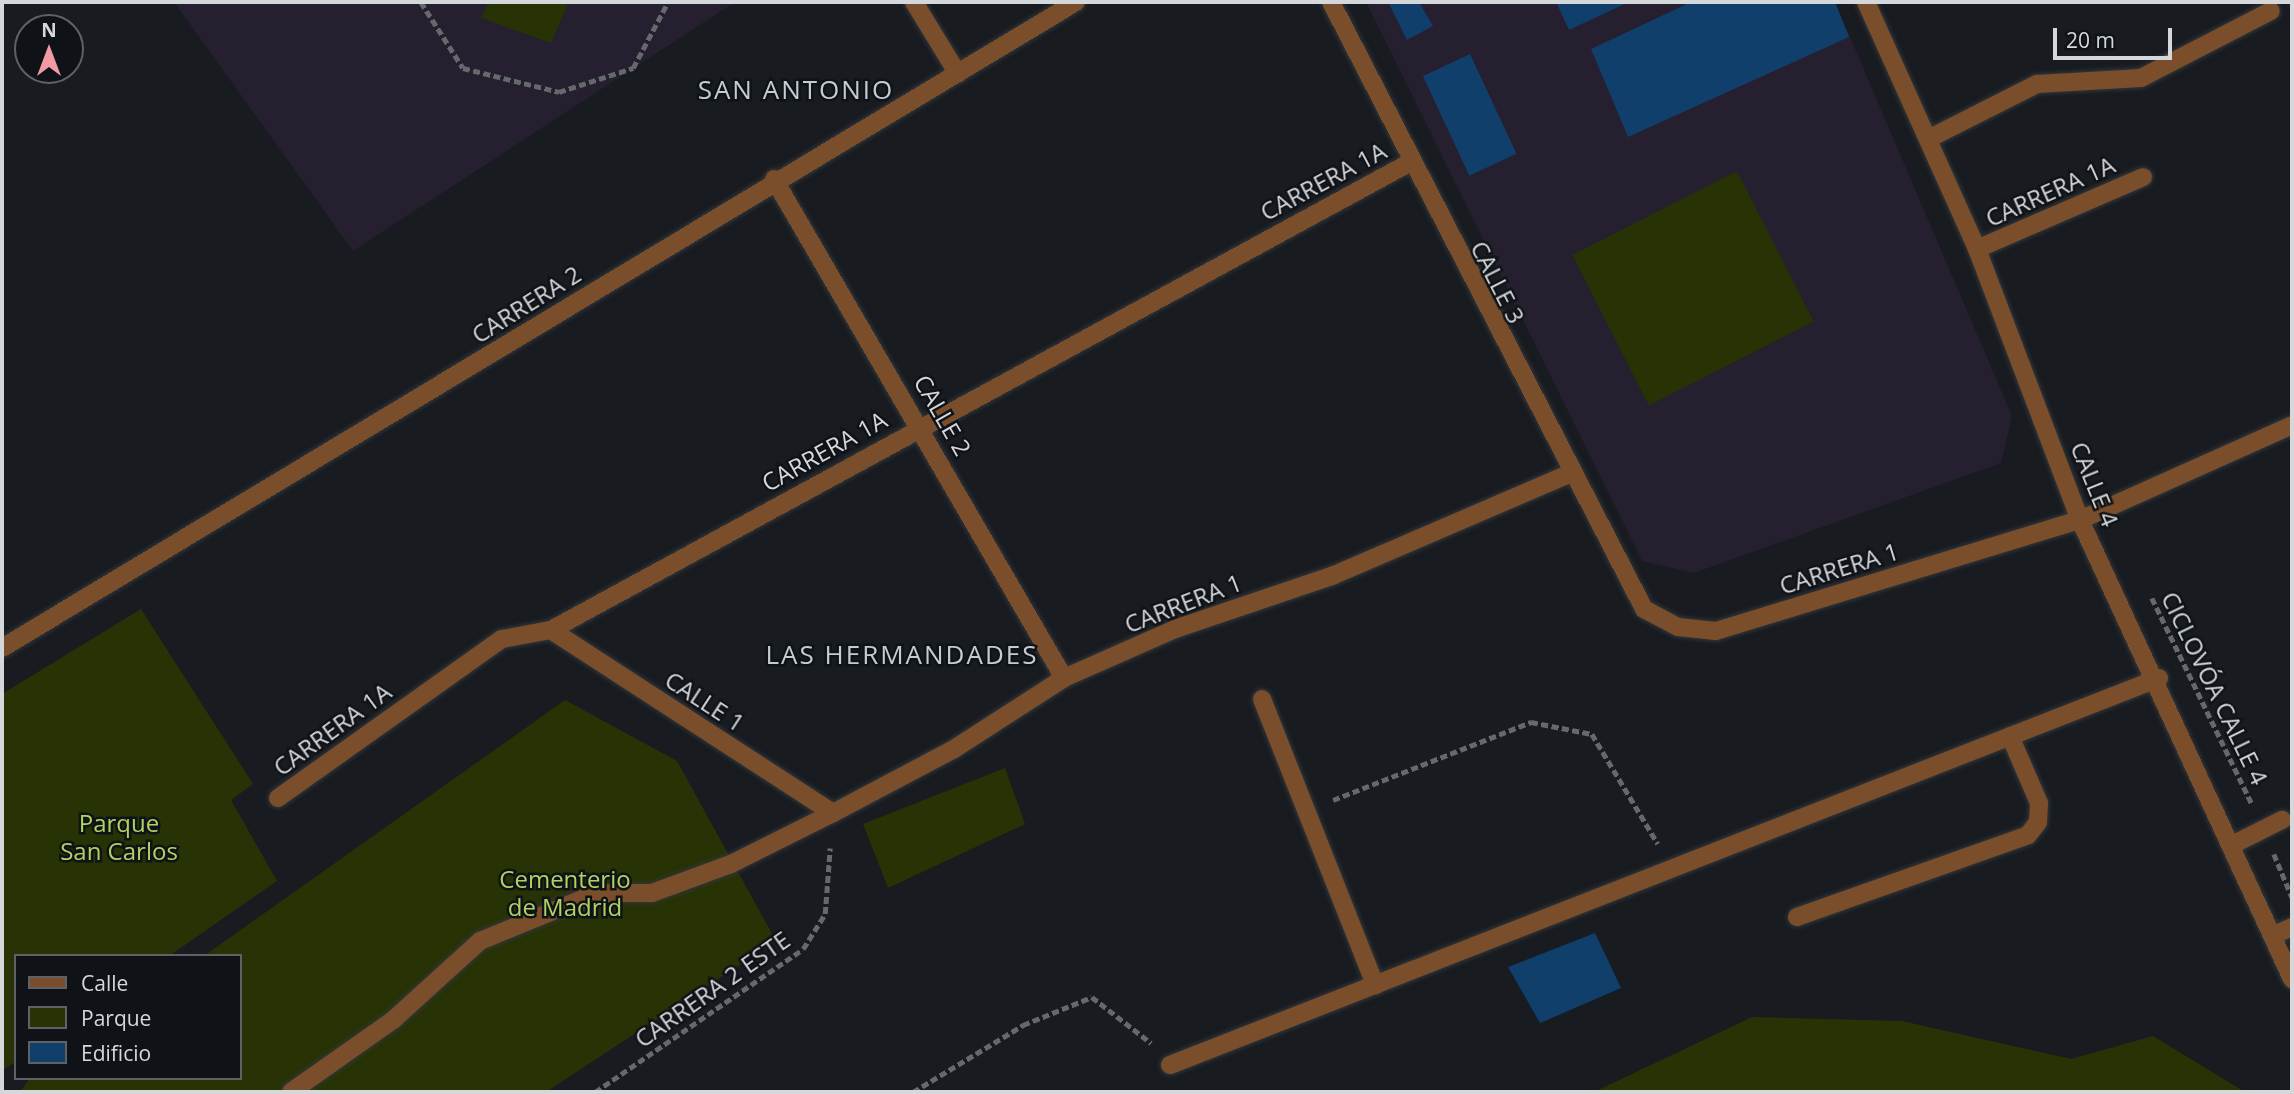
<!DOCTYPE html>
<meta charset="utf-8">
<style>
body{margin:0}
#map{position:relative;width:2294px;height:1094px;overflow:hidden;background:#181c20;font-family:"Open Sans",sans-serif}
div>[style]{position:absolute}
.education>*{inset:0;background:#251f2f}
.green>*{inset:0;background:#273304;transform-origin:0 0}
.building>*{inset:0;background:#103f6b;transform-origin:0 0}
.path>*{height:4.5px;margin-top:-2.25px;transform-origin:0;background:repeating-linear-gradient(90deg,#65696c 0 7px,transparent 0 10.5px)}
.roads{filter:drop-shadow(0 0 2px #32363a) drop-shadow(0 0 2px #32363a)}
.lane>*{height:18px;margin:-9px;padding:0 9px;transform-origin:9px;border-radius:9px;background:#7b4e2b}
.street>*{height:18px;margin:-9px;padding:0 9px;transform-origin:9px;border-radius:9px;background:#7b4e2b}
span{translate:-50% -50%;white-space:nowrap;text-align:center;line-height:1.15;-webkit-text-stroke:5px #0f1317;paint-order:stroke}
.street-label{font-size:24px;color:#d5d8db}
.park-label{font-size:24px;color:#b1d262}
.neighbourhood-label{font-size:26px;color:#c6cbd2;letter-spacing:2px}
.frame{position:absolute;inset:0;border:4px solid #d5d8db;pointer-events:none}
.legend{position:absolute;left:14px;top:954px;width:228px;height:126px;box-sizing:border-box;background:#0f1317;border:2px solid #5e6265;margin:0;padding:9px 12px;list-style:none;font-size:21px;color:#d5d8db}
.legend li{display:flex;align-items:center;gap:14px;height:35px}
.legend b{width:35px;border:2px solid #5e6265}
.north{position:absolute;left:14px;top:14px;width:70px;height:70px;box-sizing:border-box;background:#0f1317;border:2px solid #5e6265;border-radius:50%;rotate:0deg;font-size:19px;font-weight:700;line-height:28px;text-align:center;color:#d5d8db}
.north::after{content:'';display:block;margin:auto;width:24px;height:32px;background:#f49aa4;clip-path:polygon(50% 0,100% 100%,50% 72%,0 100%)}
.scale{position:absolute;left:2053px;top:28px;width:119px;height:32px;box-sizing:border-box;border:4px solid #d5d8db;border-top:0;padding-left:9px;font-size:21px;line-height:24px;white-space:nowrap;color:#d5d8db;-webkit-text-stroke:5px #0f1317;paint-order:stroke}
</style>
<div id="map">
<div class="education">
<i style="clip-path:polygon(174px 2px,735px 2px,353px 251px)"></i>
<i style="clip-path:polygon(1366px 2px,1835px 2px,2012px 416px,2001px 463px,1694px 573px,1642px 561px)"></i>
</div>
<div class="green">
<i style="clip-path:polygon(489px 2px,569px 2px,551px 43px,481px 18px)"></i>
<i style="left:1737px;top:171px;width:169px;height:185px;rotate:63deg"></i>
<i style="clip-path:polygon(141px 609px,253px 784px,231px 800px,277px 881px,169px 956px,16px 956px,16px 1061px,2px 1071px,2px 694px)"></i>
<i style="clip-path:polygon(565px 700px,677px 761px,776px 941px,546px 1092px,20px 1092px,30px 1078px,240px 1078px,240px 956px,204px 956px)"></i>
<i style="clip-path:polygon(1005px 768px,1025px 824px,888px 888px,863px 824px)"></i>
<i style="clip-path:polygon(1752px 1017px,1902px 1021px,2071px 1059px,2153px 1036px,2245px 1092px,1594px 1092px)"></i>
</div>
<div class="building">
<i style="clip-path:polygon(1388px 2px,1419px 2px,1433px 26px,1407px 40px)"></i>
<i style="clip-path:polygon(1556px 2px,1629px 2px,1569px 30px)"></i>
<i style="clip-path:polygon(1691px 2px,1835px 2px,1849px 37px,1628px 137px,1591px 49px)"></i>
<i style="left:1470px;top:54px;width:110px;height:52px;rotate:65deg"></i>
<i style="clip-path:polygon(1595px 933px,1621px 988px,1540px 1023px,1508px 967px)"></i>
</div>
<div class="path">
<i style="left:421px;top:2px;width:78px;rotate:57.5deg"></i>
<i style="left:463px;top:68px;width:99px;rotate:14deg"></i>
<i style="left:559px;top:92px;width:78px;rotate:-18deg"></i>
<i style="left:633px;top:68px;width:75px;rotate:-62.1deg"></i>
<i style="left:2152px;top:598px;width:229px;rotate:64.1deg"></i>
<i style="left:1333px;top:800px;width:213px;rotate:-21.5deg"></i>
<i style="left:1531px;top:722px;width:62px;rotate:11.1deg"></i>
<i style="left:1592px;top:734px;width:128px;rotate:59deg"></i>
<i style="left:2274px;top:854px;width:47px;rotate:67.3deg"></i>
<i style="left:595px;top:1092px;width:252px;rotate:-34.5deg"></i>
<i style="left:803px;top:949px;width:41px;rotate:-57.8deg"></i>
<i style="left:825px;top:914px;width:66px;rotate:-85.7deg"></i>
<i style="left:913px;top:1092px;width:129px;rotate:-31.3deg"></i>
<i style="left:1023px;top:1025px;width:74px;rotate:-22.1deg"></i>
<i style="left:1092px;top:997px;width:75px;rotate:37.9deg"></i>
</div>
<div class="roads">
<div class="lane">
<i style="left:2080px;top:520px;width:232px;rotate:-24.1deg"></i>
<i style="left:1262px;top:699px;width:308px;rotate:68.4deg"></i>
<i style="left:2234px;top:844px;width:54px;rotate:-26.6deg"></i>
<i style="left:1797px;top:917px;width:245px;rotate:-19.5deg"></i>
<i style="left:2028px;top:835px;width:16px;rotate:-52deg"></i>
<i style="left:2038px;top:822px;width:19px;rotate:-87deg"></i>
<i style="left:2039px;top:803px;width:73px;rotate:-113.4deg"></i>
<i style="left:2274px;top:935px;width:20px;rotate:-24deg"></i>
<i style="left:1170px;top:1065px;width:1062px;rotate:-21.37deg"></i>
<i style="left:291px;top:1092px;width:125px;rotate:-35.2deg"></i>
<i style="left:393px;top:1020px;width:118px;rotate:-42.2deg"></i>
<i style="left:480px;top:941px;width:126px;rotate:-22.3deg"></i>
<i style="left:597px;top:893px;width:55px"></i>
<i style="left:652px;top:893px;width:84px;rotate:-20.2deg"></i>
<i style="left:731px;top:864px;width:114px;rotate:-26.6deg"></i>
</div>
<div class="street">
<i style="left:914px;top:2px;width:84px;rotate:58.6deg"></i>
<i style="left:1331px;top:2px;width:683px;rotate:62.72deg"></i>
<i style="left:1644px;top:609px;width:38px;rotate:28deg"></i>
<i style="left:1678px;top:627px;width:38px;rotate:6deg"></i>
<i style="left:1716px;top:631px;width:381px;rotate:-17deg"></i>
<i style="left:1866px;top:2px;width:271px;rotate:65.8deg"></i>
<i style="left:1977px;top:249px;width:290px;rotate:69.2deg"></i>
<i style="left:2080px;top:520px;width:506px;rotate:65.21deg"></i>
<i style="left:1930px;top:138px;width:120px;rotate:-26.8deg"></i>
<i style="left:2037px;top:84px;width:104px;rotate:-3.3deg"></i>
<i style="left:2141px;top:78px;width:146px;rotate:-27.3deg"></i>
<i style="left:774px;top:179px;width:577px;rotate:59.84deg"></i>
<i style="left:1977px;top:249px;width:181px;rotate:-23.4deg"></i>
<i style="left:551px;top:630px;width:336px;rotate:33deg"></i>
<i style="left:833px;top:813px;width:137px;rotate:-27.9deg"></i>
<i style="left:954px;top:749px;width:131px;rotate:-32.8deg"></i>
<i style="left:1064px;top:678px;width:121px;rotate:-23.8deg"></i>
<i style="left:1175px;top:629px;width:166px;rotate:-18.7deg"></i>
<i style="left:1332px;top:576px;width:258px;rotate:-23.3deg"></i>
<i style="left:2px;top:648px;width:1253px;rotate:-31.03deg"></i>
<i style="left:278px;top:798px;width:275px;rotate:-35.4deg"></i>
<i style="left:502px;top:639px;width:50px;rotate:-10.4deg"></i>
<i style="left:551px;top:630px;width:977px;rotate:-28.56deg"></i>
</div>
</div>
<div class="street-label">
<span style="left:1323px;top:181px;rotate:-28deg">CARRERA 1A</span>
<span style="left:2050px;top:191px;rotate:-24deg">CARRERA 1A</span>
<span style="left:1498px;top:282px;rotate:63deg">CALLE 3</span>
<span style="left:526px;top:304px;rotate:-32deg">CARRERA 2</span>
<span style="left:943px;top:415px;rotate:60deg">CALLE 2</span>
<span style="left:824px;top:451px;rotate:-29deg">CARRERA 1A</span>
<span style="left:2095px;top:484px;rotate:68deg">CALLE 4</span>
<span style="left:1839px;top:568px;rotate:-17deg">CARRERA 1</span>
<span style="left:1183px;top:603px;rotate:-21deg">CARRERA 1</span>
<span style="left:2215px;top:688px;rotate:64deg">CICLOVÓA CALLE 4</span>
<span style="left:705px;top:701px;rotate:33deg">CALLE 1</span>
<span style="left:332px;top:729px;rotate:-36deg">CARRERA 1A</span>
<span style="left:712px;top:989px;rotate:-35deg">CARRERA 2 ESTE</span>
</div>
<div class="park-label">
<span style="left:119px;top:837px">Parque<br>San Carlos</span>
<span style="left:565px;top:893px">Cementerio<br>de Madrid</span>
</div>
<div class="neighbourhood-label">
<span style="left:796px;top:90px">SAN ANTONIO</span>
<span style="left:902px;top:655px">LAS HERMANDADES</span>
</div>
<div class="frame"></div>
<ul class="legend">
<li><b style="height:9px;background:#7b4e2b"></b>Calle</li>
<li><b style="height:19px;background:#273304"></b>Parque</li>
<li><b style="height:19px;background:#103f6b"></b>Edificio</li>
</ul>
<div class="north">N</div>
<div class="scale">20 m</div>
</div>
